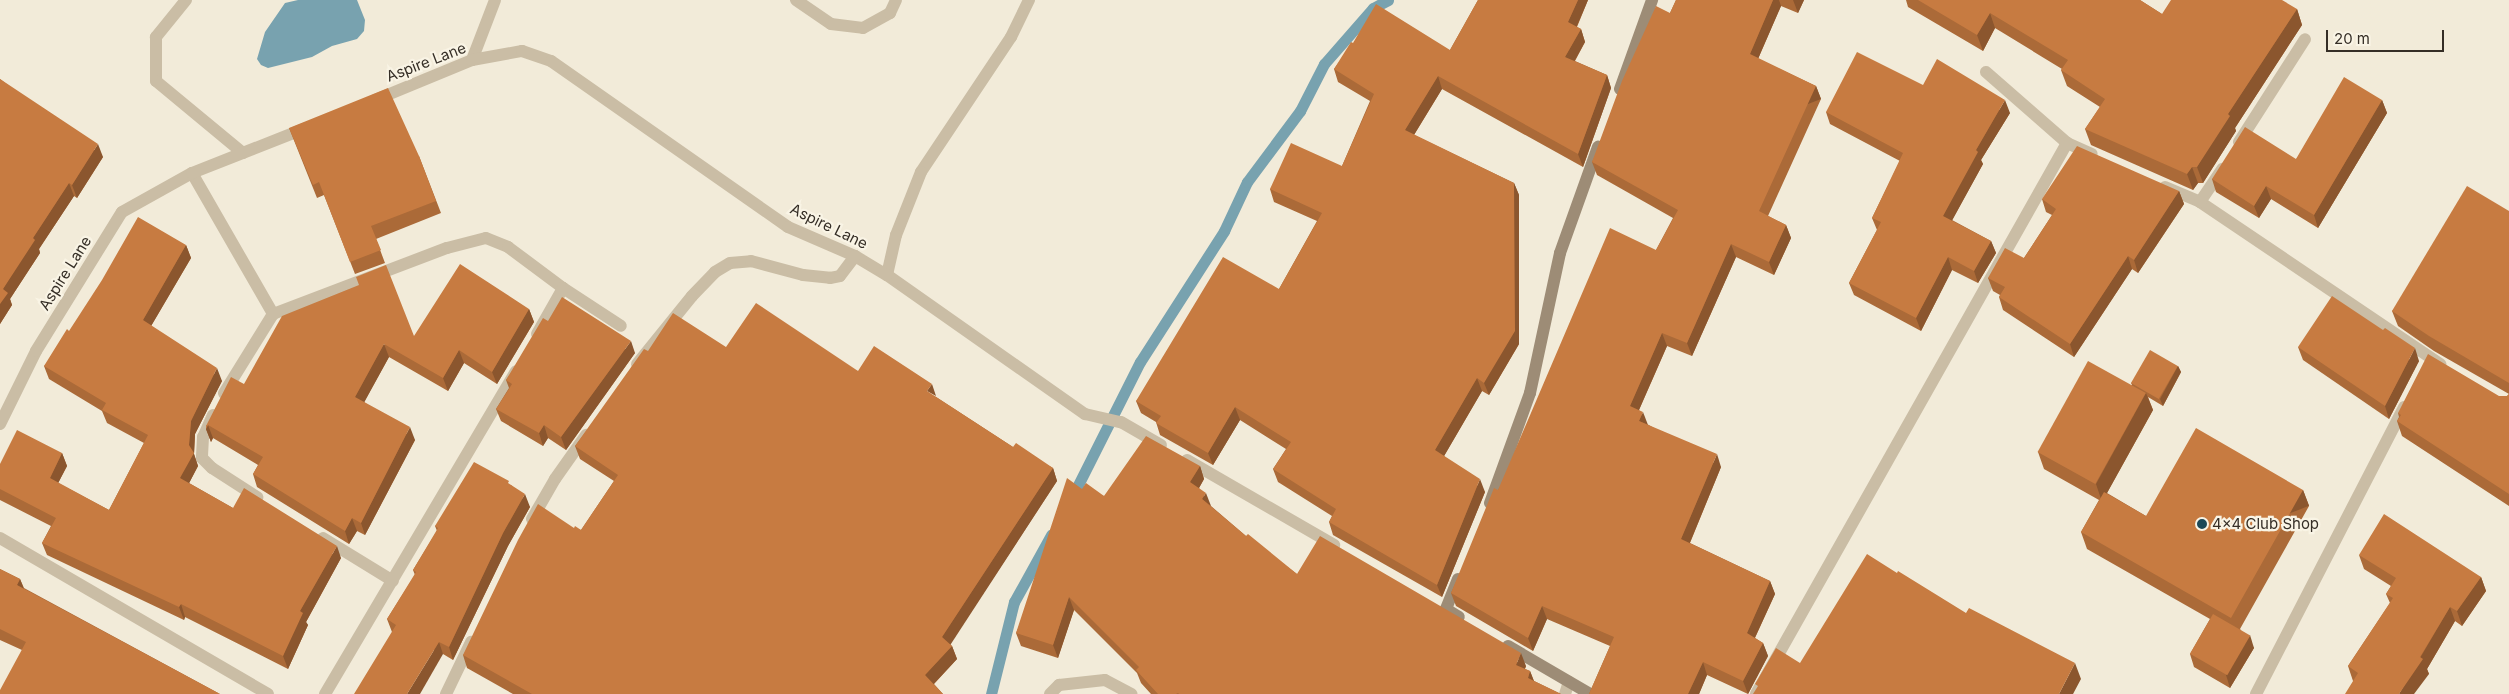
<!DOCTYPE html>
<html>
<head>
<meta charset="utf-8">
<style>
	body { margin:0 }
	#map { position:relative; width:2509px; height:694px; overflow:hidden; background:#f2ebd9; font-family:Inter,sans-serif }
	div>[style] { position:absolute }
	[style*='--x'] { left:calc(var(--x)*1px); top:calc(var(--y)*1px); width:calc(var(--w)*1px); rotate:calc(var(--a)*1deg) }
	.water>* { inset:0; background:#78a2af }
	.stream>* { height:11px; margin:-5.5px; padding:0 5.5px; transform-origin:5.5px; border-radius:5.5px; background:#78a2af }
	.lane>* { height:12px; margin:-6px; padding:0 6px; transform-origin:6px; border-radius:6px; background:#cabda5 }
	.street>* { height:12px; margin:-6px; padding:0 6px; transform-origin:6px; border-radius:6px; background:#cabda5 }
	.secondary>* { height:12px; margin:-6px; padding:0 6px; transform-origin:6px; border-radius:6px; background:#9d8c76 }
	.wall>* { inset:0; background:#ab6a38 }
	.shaded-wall>* { inset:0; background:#8b562e; transform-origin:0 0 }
	.building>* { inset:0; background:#c77b41; transform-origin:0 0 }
	.dots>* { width:14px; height:14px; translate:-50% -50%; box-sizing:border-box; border:2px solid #f9f4e5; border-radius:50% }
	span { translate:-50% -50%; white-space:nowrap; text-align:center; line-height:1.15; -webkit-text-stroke:4.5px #f9f4e5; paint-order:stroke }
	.street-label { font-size:15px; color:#352e26 }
	.poi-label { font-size:15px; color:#352e26 }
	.left { translate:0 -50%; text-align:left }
	.scale { position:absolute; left:2326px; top:30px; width:118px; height:22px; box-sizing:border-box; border:2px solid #352e26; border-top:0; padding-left:6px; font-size:15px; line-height:18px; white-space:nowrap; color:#352e26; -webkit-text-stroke:4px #f9f4e5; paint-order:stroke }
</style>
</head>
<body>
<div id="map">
	<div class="water">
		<i style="clip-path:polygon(298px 0,357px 0,365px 20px,364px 31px,357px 39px,332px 46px,312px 57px,268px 68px,261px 65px,257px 59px,265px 32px,285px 3px)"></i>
	</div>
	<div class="stream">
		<i style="--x:1071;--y:499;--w:153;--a:-63.3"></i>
		<i style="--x:1140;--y:362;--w:156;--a:-57.3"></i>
		<i style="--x:1224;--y:231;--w:54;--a:-64.9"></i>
		<i style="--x:1247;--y:182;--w:89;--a:-53.3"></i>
		<i style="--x:1300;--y:111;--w:53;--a:-62.9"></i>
		<i style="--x:1324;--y:64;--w:74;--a:-48.8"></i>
		<i style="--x:1373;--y:8;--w:17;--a:-28"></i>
		<i style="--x:991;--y:694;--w:95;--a:-76"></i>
		<i style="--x:1014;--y:602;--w:77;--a:-61.1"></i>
	</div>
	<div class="lane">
		<i style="--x:1986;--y:72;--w:108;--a:41.2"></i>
		<i style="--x:2067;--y:143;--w:27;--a:24"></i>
		<i style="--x:2239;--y:142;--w:122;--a:-57.3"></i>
		<i style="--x:2165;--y:187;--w:38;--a:23"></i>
		<i style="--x:2200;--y:202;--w:290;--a:34"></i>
		<i style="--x:2200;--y:202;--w:40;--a:-56"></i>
		<i style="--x:1756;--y:694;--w:633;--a:-60.56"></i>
		<i style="--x:2256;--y:694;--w:323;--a:-62.7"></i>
	</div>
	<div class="street">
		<i style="--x:186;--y:0;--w:48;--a:129"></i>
		<i style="--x:156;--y:37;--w:44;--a:90"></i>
		<i style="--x:156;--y:81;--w:113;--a:39.6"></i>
		<i style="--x:796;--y:0;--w:42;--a:34.4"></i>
		<i style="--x:831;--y:24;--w:32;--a:7"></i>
		<i style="--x:863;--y:28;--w:31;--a:-29"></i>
		<i style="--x:890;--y:13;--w:14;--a:-65"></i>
		<i style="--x:1029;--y:0;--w:41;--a:115.9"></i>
		<i style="--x:1011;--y:37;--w:162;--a:123.7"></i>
		<i style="--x:921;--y:172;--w:68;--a:111.6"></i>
		<i style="--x:896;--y:235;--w:41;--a:102.7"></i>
		<i style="--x:887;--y:275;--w:242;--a:35.1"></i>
		<i style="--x:1085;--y:414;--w:37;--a:13"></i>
		<i style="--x:1121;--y:422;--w:46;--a:29.9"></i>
		<i style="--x:472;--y:60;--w:64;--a:-69"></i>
		<i style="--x:375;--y:100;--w:105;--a:-22.4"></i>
		<i style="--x:472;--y:60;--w:51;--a:-10.2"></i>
		<i style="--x:522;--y:51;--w:31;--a:19"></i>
		<i style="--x:551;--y:61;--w:289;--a:35"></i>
		<i style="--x:788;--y:227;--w:73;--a:23.4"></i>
		<i style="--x:855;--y:256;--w:37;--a:31"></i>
		<i style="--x:192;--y:173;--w:163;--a:60.1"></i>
		<i style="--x:273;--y:314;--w:93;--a:121.8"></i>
		<i style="--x:273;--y:314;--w:186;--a:-20.8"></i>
		<i style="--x:447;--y:248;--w:40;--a:-14.4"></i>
		<i style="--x:486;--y:238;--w:24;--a:22"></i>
		<i style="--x:508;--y:247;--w:69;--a:36.7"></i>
		<i style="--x:563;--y:288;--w:69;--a:33.2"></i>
		<i style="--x:537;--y:334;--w:53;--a:-60.5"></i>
		<i style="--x:637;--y:364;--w:87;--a:-51"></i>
		<i style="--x:692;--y:296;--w:33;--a:-46"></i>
		<i style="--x:715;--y:272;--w:17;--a:-31"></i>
		<i style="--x:730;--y:263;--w:21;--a:-5"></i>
		<i style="--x:751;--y:261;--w:54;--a:15.1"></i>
		<i style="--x:803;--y:275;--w:27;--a:6"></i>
		<i style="--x:830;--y:278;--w:10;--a:-11"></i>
		<i style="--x:840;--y:276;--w:25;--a:-53"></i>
		<i style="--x:213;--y:415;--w:24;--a:114"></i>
		<i style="--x:203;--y:437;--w:21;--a:93"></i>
		<i style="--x:202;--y:458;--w:14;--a:45"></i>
		<i style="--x:212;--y:468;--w:54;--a:32.8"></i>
		<i style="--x:0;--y:424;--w:81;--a:-63.7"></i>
		<i style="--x:36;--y:351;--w:163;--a:-58.3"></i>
		<i style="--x:122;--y:212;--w:80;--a:-29.1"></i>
		<i style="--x:192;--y:173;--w:123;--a:-21.5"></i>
		<i style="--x:1187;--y:460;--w:170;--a:30"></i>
		<i style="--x:532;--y:519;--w:46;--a:-60.1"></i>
		<i style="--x:555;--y:479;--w:54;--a:-54.8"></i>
		<i style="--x:0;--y:538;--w:310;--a:30.2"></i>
		<i style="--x:323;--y:538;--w:82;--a:31.6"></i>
		<i style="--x:325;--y:694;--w:375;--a:-59.4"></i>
		<i style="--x:446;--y:694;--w:58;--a:-64.3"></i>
		<i style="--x:1050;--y:694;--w:13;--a:-45"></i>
		<i style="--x:1059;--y:685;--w:46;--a:-6.2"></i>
		<i style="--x:1105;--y:680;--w:30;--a:28"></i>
		<i style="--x:1565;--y:694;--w:13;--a:-72"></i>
	</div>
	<div class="secondary">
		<i style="--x:1620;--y:89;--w:95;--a:-70.2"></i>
		<i style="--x:1490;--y:503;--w:117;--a:-70"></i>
		<i style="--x:1530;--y:393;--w:143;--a:-77.9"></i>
		<i style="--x:1560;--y:253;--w:113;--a:-70.3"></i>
		<i style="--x:1458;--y:579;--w:32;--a:112"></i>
		<i style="--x:1446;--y:609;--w:15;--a:32"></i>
		<i style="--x:1508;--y:646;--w:95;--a:30.3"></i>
	</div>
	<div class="wall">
		<i style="clip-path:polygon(1478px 0,1588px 0,1577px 27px,1581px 29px,1585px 42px,1575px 61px,1607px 75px,1611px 88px,1583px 167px,1442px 89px,1414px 135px,1514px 183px,1519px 195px,1519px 344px,1489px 395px,1482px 391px,1444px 456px,1485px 492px,1442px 597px,1333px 535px,1329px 522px,1332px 516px,1278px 482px,1273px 469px,1286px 449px,1240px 420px,1213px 465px,1160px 435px,1156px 422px,1141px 413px,1136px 401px,1279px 289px,1317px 221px,1274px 202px,1270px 189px,1342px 166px,1370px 101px,1338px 82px,1334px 69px,1353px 43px,1450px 50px)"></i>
		<i style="clip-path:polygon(1676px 0,1804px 0,1798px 13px,1781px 6px,1758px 59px,1816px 86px,1821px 99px,1768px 216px,1786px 225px,1791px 238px,1774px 275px,1736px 257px,1692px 356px,1667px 346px,1639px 410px,1647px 424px,1721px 467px,1690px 543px,1770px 581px,1775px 594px,1755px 638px,1763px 643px,1768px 656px,1748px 694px,1707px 675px,1699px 694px,1589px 694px,1610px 646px,1547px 619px,1533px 651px,1456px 606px,1451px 593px,1498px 490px,1656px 250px,1673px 218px,1597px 175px,1592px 162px,1670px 13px)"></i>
		<i style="clip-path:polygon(1906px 0,2140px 0,2162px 14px,2297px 9px,2302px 25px,2235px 128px,2236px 131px,2203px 183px,2198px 183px,2193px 190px,2091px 145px,2085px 129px,2100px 107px,2067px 86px,2061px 70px,2062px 69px,1995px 28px,1983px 51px,1908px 7px)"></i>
		<i style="clip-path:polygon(0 79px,103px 157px,77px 198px,74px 196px,39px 249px,40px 253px,10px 299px,12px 305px,0 324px)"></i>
		<i style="clip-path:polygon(1923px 85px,2010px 113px,1981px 160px,1983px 164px,1952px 220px,1991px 241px,1996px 253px,1978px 283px,1952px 270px,1921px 331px,1854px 295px,1849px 283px,1877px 230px,1872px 218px,1900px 161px,1830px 124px,1826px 112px)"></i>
		<i style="clip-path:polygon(2382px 100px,2387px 113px,2318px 228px,2271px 199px,2259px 218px,2216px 192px,2212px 179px,2296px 159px)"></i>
		<i style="clip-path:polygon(289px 128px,419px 156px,441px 213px,376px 239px,385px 263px,355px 274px,324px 195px,317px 198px)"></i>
		<i style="clip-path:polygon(2179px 191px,2184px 204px,2138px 273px,2132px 269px,2074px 357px,2003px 310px,1999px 297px,2000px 295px,1993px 291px,1988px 278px,2024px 258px,2052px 215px,2046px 212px,2042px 199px)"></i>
		<i style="clip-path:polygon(2509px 211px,2509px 506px,2402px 436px,2397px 421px,2399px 417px,2398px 413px,2499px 396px,2507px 396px,2509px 394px,2434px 351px,2398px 326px,2392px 311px)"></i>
		<i style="clip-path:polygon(186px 245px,191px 258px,151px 326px,222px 381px,195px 434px,194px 454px,198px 466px,189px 483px,233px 508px,341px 558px,306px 622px,308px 625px,288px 669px,185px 617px,184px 620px,47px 555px,42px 543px,51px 526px,0 500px,0 464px,62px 453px,67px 466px,58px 483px,109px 510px,144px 443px,107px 423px,102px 411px,49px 379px,44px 366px)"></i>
		<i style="clip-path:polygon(529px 309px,534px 322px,497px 384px,464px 363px,448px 391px,389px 357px,364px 402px,415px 440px,365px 535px,357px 531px,349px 544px,257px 487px,253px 474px,258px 465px,213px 438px,211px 442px,206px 429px,206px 426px,244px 384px,414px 336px)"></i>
		<i style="clip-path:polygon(548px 321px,635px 353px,566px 450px,548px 438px,543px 446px,501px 421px,496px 409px,509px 388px,506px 380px)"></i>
		<i style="clip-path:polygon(726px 347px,858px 371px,936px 397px,1013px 447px,1053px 468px,1057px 481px,950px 644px,952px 646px,957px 659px,934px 684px,943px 694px,513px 694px,467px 668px,463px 655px,574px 528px,581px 530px,614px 481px,580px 459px,575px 446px,648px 351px)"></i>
		<i style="clip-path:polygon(2298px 347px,2419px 361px,2389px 419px,2303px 360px)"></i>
		<i style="clip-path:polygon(2178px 366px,2181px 372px,2163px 406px,2148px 397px,2153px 410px,2107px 493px,2146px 516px,2303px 490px,2309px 506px,2240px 629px,2254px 648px,2230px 688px,2194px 667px,2190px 654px,2210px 619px,2087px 549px,2081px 532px,2099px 500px,2044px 469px,2038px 452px,2132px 385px,2131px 383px)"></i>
		<i style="clip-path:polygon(1200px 466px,1204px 479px,1199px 488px,1211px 506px,1246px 536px,1297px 574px,1526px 666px,1525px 669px,1530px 671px,1534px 681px,1561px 694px,1151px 694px,1141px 683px,1137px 673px,1074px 610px,1058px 658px,1021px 646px,1016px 633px,1082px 489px,1104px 496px)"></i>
		<i style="clip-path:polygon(511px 485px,530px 507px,508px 546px,453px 660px,443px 654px,392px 632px,387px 619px,415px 575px,413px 570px,437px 531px,435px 526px)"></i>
		<i style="clip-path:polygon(2359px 555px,2481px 577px,2486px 591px,2462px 626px,2455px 621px,2427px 669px,2429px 674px,2353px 681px,2348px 666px,2390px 603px,2386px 594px,2391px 586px,2364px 569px)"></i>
		<i style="clip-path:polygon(0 569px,20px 579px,24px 588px,220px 694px,22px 650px,0 640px)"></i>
	</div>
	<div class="shaded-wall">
		<i style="clip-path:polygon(1578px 0,1588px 0,1573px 35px,1568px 22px)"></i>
		<i style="clip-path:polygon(1773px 0,1779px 0,1781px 6px,1754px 68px,1750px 54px)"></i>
		<i style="clip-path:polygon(1793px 0,1804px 0,1798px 13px)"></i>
		<i style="clip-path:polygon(2297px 9px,2302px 25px,2235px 128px,2236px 131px,2203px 183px,2197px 167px,2228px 114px)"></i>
		<i style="clip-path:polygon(1990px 13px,1995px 28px,1983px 51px,1977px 35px)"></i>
		<i style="clip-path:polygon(1581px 29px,1585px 42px,1570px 69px,1565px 57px)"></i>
		<i style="clip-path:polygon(1607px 75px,1611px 88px,1583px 167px,1578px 154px)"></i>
		<i style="clip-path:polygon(1438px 76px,1442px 89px,1409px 143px,1405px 130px)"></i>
		<i style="left:1816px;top:86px;width:14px;height:137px;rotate:69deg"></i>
		<i style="clip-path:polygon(2005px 100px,2010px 113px,1981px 160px,1983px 164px,1948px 228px,1943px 216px,1976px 150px)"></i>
		<i style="clip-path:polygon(2382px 100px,2387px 113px,2318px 228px,2314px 215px)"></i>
		<i style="clip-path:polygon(98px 144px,103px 157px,77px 198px,72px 185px)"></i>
		<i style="clip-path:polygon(2192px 167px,2198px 183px,2193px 190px,2187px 174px)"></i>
		<i style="clip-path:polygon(69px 183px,74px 196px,39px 249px,40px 253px,10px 299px,12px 305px,0 324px,0 304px,3px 289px,33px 238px)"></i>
		<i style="clip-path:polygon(1514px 183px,1519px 195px,1519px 344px,1489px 395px,1484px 383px)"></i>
		<i style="clip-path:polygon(2266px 186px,2271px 199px,2259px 218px,2254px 206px)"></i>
		<i style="clip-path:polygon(2179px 191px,2184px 204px,2138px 273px,2134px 260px)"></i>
		<i style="clip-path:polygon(1786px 225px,1791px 238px,1774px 275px,1769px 262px)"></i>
		<i style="clip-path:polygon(1991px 241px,1996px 253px,1978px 283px,1974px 271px)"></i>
		<i style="clip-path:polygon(1731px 244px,1736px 257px,1692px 356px,1687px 343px)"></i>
		<i style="clip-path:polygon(186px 245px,191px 258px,147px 333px,143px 320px)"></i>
		<i style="clip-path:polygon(2128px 256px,2132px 269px,2074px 357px,2070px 344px)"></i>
		<i style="clip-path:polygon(1948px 257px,1952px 270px,1921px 331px,1916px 318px)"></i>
		<i style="clip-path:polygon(529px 309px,534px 322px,497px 384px,492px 372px)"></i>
		<i style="clip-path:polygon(1662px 333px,1667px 346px,1635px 419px,1630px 406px)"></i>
		<i style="clip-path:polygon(631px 341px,635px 353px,566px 450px,561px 437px)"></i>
		<i style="clip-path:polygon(384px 344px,389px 357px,360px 410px,355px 397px)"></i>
		<i style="clip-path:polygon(2415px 348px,2419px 361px,2389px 419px,2385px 406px)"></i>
		<i style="clip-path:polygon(459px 350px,464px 363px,448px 391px,443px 378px)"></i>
		<i style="clip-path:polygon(2178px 366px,2181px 372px,2163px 406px,2160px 399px)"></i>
		<i style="clip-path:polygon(217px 368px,222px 381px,195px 434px,194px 454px,198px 466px,185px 491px,180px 478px,189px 445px,191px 421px)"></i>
		<i style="clip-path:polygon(1477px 378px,1482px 391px,1440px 463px,1435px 450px)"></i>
		<i style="clip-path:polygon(932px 384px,936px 396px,927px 391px)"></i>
		<i style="clip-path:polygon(2146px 393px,2153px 410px,2102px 502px,2096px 484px)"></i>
		<i style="clip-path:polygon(1235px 407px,1240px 420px,1213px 465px,1208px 453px)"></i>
		<i style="clip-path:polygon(1643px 412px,1648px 425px,1639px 421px)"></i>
		<i style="clip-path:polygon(208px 425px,213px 438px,211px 442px,206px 429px)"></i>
		<i style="clip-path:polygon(544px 425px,548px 438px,543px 446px,539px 433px)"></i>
		<i style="clip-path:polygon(410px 427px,415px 440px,365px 535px,361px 523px)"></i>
		<i style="clip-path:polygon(62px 453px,67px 466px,54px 491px,50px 478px)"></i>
		<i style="clip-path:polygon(1717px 454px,1721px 467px,1686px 552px,1681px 539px)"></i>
		<i style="clip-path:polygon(1200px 466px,1204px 479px,1195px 495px,1190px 482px)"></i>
		<i style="clip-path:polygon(1053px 468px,1057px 481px,947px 650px,942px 637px)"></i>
		<i style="clip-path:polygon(1480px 479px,1485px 492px,1442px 597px,1437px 585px)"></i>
		<i style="left:2303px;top:490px;width:17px;height:147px;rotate:69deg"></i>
		<i style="clip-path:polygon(1206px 493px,1211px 506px,1202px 499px)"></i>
		<i style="clip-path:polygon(525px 494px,530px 507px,508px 546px,453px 660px,449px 647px,503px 533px)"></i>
		<i style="clip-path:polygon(352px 518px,357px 531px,349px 544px,345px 531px)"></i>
		<i style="clip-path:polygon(337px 546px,341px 558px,306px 622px,308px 625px,288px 669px,283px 656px,300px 611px)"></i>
		<i style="clip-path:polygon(2481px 577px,2486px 591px,2462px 626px,2457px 611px)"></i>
		<i style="clip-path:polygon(20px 579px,25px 592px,17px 585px)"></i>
		<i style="clip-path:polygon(1770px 581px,1775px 594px,1751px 646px,1747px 633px)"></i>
		<i style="clip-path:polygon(1069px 597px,1074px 610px,1058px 658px,1053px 645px)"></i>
		<i style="clip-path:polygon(181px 604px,185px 617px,184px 620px,179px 607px)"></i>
		<i style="clip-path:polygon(1542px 606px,1547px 619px,1533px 651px,1528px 638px)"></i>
		<i style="clip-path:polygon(2450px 607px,2455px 621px,2427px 669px,2429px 674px,2414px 694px,2399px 694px)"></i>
		<i style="clip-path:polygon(2250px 635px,2254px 648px,2230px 688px,2226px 675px)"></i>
		<i style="clip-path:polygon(439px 642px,443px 654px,420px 694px,407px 694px)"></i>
		<i style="clip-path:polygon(1763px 643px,1768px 656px,1748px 694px,1743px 681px)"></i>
		<i style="clip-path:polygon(952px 646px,957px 659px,930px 688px,925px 675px)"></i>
		<i style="clip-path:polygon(1521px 653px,1526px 666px,1521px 678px,1516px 665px)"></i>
		<i style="clip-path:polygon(1703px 662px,1707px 675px,1699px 694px,1688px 694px)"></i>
		<i style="clip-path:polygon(2075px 663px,2081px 679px,2073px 694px,2059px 694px)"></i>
		<i style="clip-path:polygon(1530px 671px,1535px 684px,1528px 678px)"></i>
	</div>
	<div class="building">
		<i style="clip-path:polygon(1478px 0,1578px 0,1568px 22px,1581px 29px,1565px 57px,1607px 75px,1578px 154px,1438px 76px,1405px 130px,1514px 183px,1515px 331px,1484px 383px,1477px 378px,1435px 450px,1480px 479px,1437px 585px,1329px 522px,1336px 509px,1273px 469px,1291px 442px,1235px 407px,1208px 453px,1156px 423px,1161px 416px,1136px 401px,1223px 257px,1279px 289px,1322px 213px,1270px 189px,1291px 143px,1342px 166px,1374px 94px,1334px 69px,1351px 42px,1353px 43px,1376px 4px,1450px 50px)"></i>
		<i style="clip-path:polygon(1676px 0,1773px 0,1750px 54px,1816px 86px,1759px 211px,1786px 225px,1769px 262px,1731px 244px,1687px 343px,1662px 333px,1630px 406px,1643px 412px,1639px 421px,1717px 454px,1681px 539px,1770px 581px,1747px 633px,1763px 643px,1743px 681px,1703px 662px,1688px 694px,1589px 694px,1614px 637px,1542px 606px,1528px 638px,1451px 593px,1494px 488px,1498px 490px,1610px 228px,1656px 250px,1678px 210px,1592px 162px,1622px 81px,1656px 6px,1670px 13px)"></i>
		<i style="clip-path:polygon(1918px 0,2140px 0,2162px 14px,2171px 0,2282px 0,2297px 9px,2228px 114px,2230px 116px,2197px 167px,2192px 167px,2187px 174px,2085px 129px,2105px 99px,2061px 70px,2068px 60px,1990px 13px,1977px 35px)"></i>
		<i style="clip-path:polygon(1857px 52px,1923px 85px,1937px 59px,2005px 100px,1976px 150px,1978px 152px,1943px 216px,1991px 241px,1974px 271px,1948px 257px,1916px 318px,1849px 283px,1881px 222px,1872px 218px,1903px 153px,1826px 112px)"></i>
		<i style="clip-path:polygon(2344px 77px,2382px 100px,2314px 215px,2266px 186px,2254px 206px,2212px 179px,2245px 127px,2296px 159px)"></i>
		<i style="clip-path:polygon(0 79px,98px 144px,72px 185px,69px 183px,33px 238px,35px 240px,3px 289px,8px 293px,0 304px)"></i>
		<i style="clip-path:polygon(388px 88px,419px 156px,436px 201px,371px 226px,381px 250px,350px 262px,319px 182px,313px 185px,289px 128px)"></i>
		<i style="clip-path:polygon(2077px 146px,2179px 191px,2134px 260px,2128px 256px,2070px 344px,1999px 297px,2005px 287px,1988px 278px,2005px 248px,2024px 258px,2056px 209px,2042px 199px)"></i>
		<i style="clip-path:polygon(2467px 186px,2509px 211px,2509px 383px,2429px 336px,2392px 311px)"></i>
		<i style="clip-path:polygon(138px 217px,186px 245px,143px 320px,217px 368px,191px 421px,189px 445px,194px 453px,180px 478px,233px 508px,244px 488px,337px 546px,300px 611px,303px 613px,283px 656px,181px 604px,179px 607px,42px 543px,56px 518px,0 489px,0 464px,17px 430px,62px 453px,50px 478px,109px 510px,148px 435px,102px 410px,106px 403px,44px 366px,67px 329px,69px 331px,102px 280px)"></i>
		<i style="clip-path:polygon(460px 264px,529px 309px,492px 372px,459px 350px,443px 378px,384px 344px,355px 397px,410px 427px,361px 523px,352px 518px,345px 531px,253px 474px,263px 457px,208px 425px,206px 429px,206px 426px,231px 377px,244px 384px,282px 316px,359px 285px,356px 277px,386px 265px,414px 336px)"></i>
		<i style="clip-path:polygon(2332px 296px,2383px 330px,2385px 328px,2415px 348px,2385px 406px,2298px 347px)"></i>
		<i style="clip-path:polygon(562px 297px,631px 341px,561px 437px,544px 425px,539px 433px,496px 409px,512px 384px,506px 380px,543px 318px,548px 321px)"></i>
		<i style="clip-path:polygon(756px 303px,858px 371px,874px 346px,932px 384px,927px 391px,1013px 447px,1016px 443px,1053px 468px,942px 637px,952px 646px,925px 675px,943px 694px,532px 694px,463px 655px,518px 540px,538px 504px,574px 528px,575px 526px,581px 530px,618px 475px,575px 446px,644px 349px,648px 351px,673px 313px,726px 347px)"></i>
		<i style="left:2150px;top:350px;width:32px;height:38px;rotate:30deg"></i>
		<i style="clip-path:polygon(2428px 354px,2499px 396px,2507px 396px,2509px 394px,2509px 494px,2397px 421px,2401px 415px,2398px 413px)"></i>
		<i style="left:2088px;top:361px;width:66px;height:104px;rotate:29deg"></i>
		<i style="clip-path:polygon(2196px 428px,2303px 490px,2231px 618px,2081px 532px,2104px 492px,2146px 516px)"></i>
		<i style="clip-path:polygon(1146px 436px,1200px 466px,1190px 482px,1206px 493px,1202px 499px,1246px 536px,1248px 534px,1297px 574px,1320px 536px,1521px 653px,1516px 665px,1530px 671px,1528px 678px,1561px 694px,1179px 694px,1178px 693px,1176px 694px,1158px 694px,1136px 670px,1139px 667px,1069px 597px,1053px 645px,1016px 633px,1067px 478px,1082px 489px,1086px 483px,1104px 496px)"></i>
		<i style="clip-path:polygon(474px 462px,509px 481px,508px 483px,525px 494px,503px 533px,449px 647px,439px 642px,407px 694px,354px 694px,396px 625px,387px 619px,416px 572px,413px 570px,438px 528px,435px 526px)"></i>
		<i style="clip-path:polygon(2384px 514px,2481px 577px,2457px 611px,2450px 607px,2420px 657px,2423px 659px,2399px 694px,2345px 694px,2358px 673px,2348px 666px,2393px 598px,2386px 594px,2396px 578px,2359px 555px)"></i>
		<i style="clip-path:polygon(1867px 554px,1897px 573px,1898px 571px,1966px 613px,1969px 608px,2075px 663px,2059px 694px,1753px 694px,1758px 686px,1755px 684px,1776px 648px,1800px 663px)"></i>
		<i style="clip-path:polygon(0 569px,20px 579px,17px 585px,220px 694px,0 694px,0 690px,26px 642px,0 629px)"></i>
		<i style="left:2213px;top:614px;width:43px;height:46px;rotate:30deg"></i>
	</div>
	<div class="dots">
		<i style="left:2202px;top:524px;background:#1c4857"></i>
	</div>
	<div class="street-label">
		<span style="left:426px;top:62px;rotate:-21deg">Aspire Lane</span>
		<span style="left:829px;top:226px;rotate:26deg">Aspire Lane</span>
		<span style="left:65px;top:273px;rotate:-58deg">Aspire Lane</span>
	</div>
	<div class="poi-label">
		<span class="left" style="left:2212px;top:524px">4x4 Club Shop</span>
	</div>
	<div class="scale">20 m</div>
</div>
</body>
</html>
